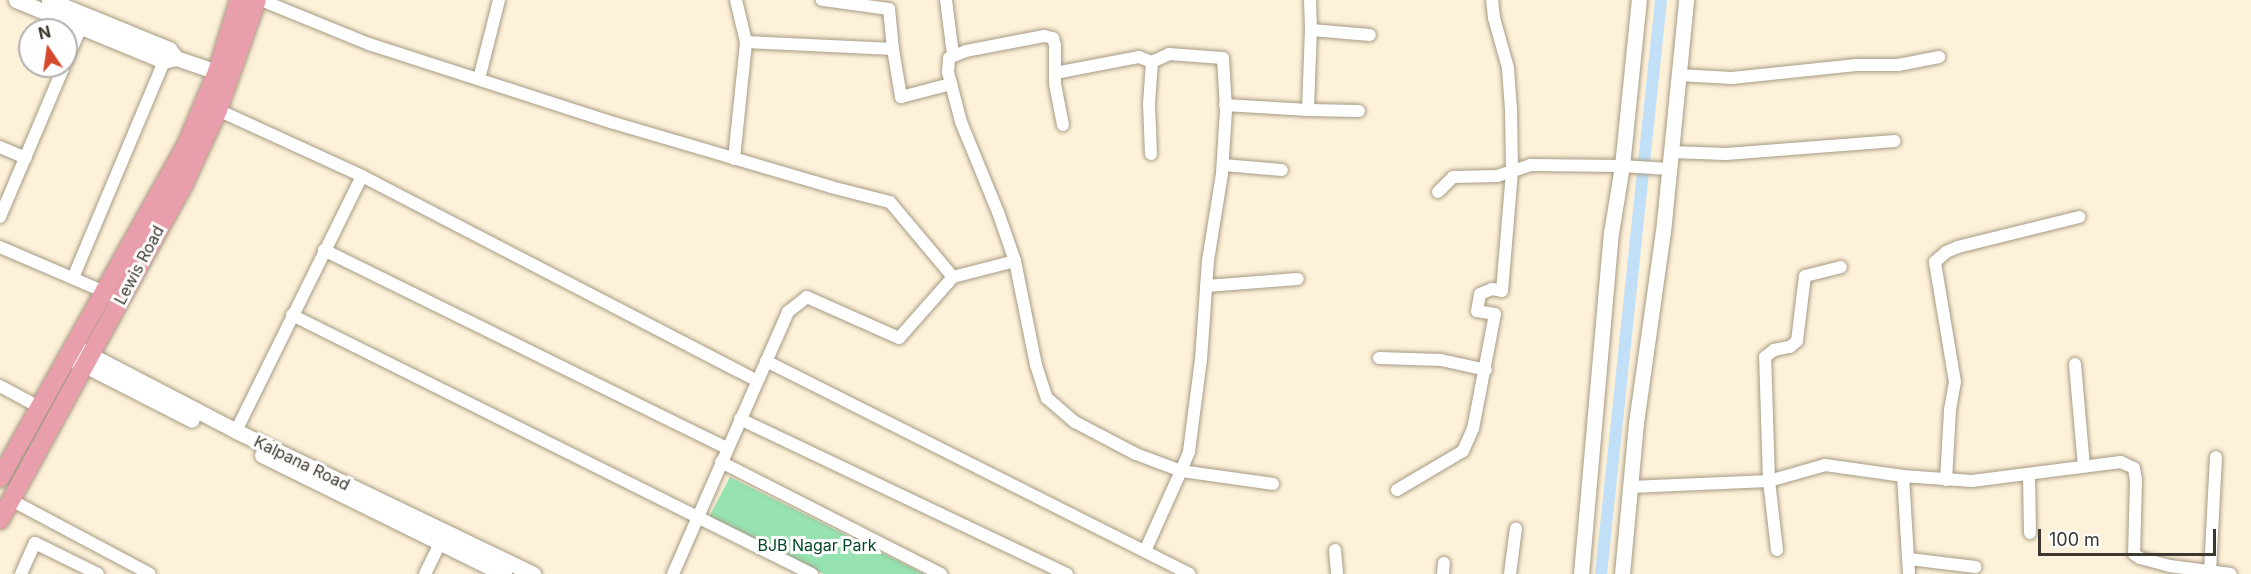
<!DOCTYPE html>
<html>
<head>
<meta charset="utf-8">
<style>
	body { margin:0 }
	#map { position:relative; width:2251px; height:574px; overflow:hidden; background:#fef1d9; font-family:Inter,sans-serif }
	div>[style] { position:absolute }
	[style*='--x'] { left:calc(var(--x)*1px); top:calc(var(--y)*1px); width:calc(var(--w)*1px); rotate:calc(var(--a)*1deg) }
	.green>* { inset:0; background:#96e2b1 }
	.canal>* { height:12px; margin:-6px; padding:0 6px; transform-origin:6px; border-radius:6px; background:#c1e0f7 }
	.roads { filter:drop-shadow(0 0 2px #a59a83) drop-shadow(0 0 2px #a59a83) }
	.minor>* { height:12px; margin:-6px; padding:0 6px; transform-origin:6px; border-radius:6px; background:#fff }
	.tertiary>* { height:15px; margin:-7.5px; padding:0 7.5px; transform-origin:7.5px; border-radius:7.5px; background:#fff }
	.primary>* { height:18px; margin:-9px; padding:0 9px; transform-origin:9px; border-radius:9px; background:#e89eab }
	span { translate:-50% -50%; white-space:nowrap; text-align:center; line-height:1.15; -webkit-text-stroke:6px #fff; paint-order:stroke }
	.street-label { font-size:16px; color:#3d382f }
	.park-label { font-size:16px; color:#014826 }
	.north { position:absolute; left:18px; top:18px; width:60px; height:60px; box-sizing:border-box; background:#fff; border:2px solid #b1afac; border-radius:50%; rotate:347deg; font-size:16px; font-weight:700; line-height:24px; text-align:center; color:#3d382f }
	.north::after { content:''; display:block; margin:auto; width:21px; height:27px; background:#d54a2f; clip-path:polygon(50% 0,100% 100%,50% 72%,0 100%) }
	.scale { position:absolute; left:2038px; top:529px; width:178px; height:27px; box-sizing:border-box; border:3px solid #3d382f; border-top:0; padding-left:8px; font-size:18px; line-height:21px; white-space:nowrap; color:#3d382f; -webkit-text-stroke:4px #fff; paint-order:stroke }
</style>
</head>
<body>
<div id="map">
	<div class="green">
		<i style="clip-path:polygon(730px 477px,924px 574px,824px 574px,709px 517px)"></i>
	</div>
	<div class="canal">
		<i style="--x:1601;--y:574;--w:577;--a:-84.03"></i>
	</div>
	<div class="roads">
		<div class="minor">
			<i style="--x:261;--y:0;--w:117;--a:22.2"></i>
			<i style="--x:369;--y:44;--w:257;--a:17.9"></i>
			<i style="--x:614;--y:123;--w:226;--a:16.4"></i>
			<i style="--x:831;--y:187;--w:61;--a:14.3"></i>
			<i style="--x:890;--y:202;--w:98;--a:50"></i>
			<i style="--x:953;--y:277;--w:81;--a:131.5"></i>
			<i style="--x:899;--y:338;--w:101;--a:-156"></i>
			<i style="--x:807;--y:297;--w:24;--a:142"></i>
			<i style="--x:788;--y:312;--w:286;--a:113.7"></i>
			<i style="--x:946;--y:0;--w:55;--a:82.7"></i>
			<i style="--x:1310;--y:0;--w:30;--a:88"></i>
			<i style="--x:746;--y:42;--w:147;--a:2.7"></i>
			<i style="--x:893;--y:49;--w:40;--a:-95.7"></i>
			<i style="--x:889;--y:9;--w:68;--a:-172.3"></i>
			<i style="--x:893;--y:49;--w:49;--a:80.5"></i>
			<i style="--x:901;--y:97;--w:52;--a:-14.6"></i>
			<i style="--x:66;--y:62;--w:39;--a:-67"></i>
			<i style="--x:1152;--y:62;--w:19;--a:-25"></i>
			<i style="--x:1169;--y:54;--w:54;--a:4.2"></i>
			<i style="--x:1223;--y:58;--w:52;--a:86.7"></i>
			<i style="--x:1226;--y:110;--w:64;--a:93.6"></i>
			<i style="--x:1222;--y:174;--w:87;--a:99.2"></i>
			<i style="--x:1208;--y:260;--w:99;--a:94"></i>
			<i style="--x:1201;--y:359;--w:94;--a:97.4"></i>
			<i style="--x:1189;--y:452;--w:21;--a:113"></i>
			<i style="--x:1181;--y:471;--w:93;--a:8"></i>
			<i style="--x:1055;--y:73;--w:86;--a:-10.8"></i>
			<i style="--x:1139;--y:57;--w:14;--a:21"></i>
			<i style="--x:1152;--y:62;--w:42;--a:94.1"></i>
			<i style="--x:1149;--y:104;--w:50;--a:87.7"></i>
			<i style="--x:1678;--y:75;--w:54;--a:3.2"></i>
			<i style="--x:1732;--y:78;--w:125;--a:-6"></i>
			<i style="--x:1856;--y:65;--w:42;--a:0"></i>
			<i style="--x:1898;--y:65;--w:42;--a:-11"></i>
			<i style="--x:479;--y:79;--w:81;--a:-75.8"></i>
			<i style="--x:1225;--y:105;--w:83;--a:3.4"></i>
			<i style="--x:1308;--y:110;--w:80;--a:-87.9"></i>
			<i style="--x:1311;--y:30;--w:59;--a:4.8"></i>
			<i style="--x:218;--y:110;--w:158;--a:24.6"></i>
			<i style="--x:362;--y:176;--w:445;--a:27.4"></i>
			<i style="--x:1308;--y:110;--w:51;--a:1.1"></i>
			<i style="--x:1063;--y:125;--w:42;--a:-101"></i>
			<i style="--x:1055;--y:84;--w:39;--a:-90"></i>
			<i style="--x:1055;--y:45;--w:7;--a:-106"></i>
			<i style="--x:1053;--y:38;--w:9;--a:-167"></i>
			<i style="--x:1044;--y:36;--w:79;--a:169.1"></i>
			<i style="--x:966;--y:51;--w:18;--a:158"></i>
			<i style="--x:949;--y:58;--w:14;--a:94"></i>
			<i style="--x:948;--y:72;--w:52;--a:75.4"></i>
			<i style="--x:961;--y:122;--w:97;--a:67.7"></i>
			<i style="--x:998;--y:212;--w:52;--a:70.9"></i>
			<i style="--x:1015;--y:261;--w:106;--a:78.6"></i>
			<i style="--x:1036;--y:365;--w:35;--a:72"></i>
			<i style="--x:1047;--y:398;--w:37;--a:41"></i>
			<i style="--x:1075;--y:422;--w:69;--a:27.7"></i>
			<i style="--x:1136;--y:454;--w:48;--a:20.7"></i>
			<i style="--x:1181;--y:471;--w:88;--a:114.2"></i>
			<i style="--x:0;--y:147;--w:28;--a:23"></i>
			<i style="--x:1671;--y:152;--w:55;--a:2.1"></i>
			<i style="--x:1726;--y:154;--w:169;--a:-4.4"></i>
			<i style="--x:734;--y:159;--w:118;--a:-84.1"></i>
			<i style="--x:746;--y:42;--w:43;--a:-103.4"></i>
			<i style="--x:1223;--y:165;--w:59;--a:4.8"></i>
			<i style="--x:1438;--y:192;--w:21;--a:-45"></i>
			<i style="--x:1453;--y:177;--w:44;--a:-1.3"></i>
			<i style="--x:1497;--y:176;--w:35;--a:-18"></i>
			<i style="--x:1530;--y:165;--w:92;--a:0.6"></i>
			<i style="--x:1622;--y:166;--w:47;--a:3.7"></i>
			<i style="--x:0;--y:217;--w:164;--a:-67"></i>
			<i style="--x:0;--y:247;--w:114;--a:23.2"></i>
			<i style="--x:324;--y:250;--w:449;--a:26.2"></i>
			<i style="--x:953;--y:277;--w:64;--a:-14.5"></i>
			<i style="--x:73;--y:278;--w:235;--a:-67.2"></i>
			<i style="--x:1206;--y:286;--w:92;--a:-4.4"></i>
			<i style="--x:292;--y:315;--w:581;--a:26.48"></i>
			<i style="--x:1379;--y:358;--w:62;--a:1.8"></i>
			<i style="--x:1441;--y:360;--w:46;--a:12.5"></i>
			<i style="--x:766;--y:361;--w:474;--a:26.7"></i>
			<i style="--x:2075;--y:364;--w:103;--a:85"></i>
			<i style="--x:0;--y:386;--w:44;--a:28.3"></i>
			<i style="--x:740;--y:419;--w:362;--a:25.4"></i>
			<i style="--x:236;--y:431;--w:284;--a:-63.7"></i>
			<i style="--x:721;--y:462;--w:247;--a:27"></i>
			<i style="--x:2029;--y:475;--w:58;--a:89"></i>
			<i style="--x:1903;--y:476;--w:98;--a:86.5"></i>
			<i style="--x:1946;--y:480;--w:70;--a:-86.7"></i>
			<i style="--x:1950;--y:410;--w:28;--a:-80"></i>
			<i style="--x:1955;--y:382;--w:122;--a:-99.5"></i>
			<i style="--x:1935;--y:262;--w:15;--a:-42"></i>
			<i style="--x:1946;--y:252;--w:13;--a:-23"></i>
			<i style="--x:1958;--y:247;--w:125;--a:-13.9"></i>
			<i style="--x:1630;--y:487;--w:139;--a:-2.5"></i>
			<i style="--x:1769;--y:481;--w:58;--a:-15.9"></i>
			<i style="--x:1825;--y:465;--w:79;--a:8"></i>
			<i style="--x:1903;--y:476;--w:69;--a:4.1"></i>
			<i style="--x:1972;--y:481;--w:150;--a:-7.3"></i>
			<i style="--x:2121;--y:462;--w:14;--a:25"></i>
			<i style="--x:2134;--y:468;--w:12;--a:81"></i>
			<i style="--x:2136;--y:480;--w:74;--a:91.5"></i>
			<i style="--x:2134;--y:554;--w:7;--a:34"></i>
			<i style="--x:2140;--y:558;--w:31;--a:15"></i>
			<i style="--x:2170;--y:566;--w:61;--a:7.6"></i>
			<i style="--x:1397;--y:490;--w:77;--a:-30.6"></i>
			<i style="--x:1463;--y:451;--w:24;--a:-66"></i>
			<i style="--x:1473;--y:429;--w:117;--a:-79.2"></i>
			<i style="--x:1495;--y:314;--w:18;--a:-171"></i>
			<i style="--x:1477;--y:311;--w:17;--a:-80"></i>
			<i style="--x:1480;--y:294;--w:13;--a:-23"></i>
			<i style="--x:1492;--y:289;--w:10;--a:11"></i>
			<i style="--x:1502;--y:291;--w:120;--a:-85.2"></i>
			<i style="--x:1512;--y:171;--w:61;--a:-90.9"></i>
			<i style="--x:1511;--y:110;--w:42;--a:-94.1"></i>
			<i style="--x:1508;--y:68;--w:52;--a:-105.6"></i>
			<i style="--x:1494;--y:18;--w:18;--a:-96"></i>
			<i style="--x:11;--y:500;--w:157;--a:28"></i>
			<i style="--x:1335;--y:550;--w:24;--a:85"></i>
			<i style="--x:1777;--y:550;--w:69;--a:-96.6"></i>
			<i style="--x:1769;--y:481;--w:124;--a:-91.8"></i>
			<i style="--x:1765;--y:357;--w:11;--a:-38"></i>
			<i style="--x:1774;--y:350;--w:16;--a:-11"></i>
			<i style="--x:1790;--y:347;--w:9;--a:-41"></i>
			<i style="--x:1797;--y:341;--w:65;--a:-83"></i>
			<i style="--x:1805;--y:276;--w:37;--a:-14"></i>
			<i style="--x:1909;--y:559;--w:67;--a:6.8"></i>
			<i style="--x:2210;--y:571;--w:114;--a:-87"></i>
			<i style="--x:21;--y:574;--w:34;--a:-66"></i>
			<i style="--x:35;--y:543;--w:70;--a:26.2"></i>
			<i style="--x:425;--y:574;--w:34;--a:-64"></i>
			<i style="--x:1443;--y:574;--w:11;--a:-85"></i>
			<i style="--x:1510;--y:574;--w:46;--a:-82.6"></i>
		</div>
		<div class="tertiary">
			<i style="--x:16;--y:0;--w:160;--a:22.4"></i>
			<i style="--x:164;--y:61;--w:12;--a:-14"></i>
			<i style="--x:176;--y:58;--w:43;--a:18.9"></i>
			<i style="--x:49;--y:0;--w:130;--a:22.2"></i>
			<i style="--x:169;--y:49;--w:11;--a:52"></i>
			<i style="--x:73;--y:346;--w:184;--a:27.5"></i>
			<i style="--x:236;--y:431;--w:330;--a:25.7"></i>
			<i style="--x:75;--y:360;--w:131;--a:27.1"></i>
			<i style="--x:262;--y:455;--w:270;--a:26.2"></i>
			<i style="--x:1581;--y:574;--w:342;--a:-85"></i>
			<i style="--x:1611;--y:233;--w:68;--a:-80.7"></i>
			<i style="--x:1622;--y:166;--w:167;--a:-84.2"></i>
			<i style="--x:1622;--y:574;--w:152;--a:-84.7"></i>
			<i style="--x:1636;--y:423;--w:193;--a:-82"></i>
			<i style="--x:1663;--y:232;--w:233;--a:-84.3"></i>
		</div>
		<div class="primary">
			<i style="--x:0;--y:478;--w:384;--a:-60.8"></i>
			<i style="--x:187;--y:143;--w:77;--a:-67.1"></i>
			<i style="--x:217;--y:72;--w:75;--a:-73"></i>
			<i style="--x:0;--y:520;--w:383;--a:-61.3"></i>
			<i style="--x:184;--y:184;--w:81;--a:-65.3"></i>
			<i style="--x:218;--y:110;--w:117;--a:-70.5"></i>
		</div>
	</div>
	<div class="street-label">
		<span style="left:139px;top:265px;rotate:-62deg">Lewis Road</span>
		<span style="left:302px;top:463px;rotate:26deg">Kalpana Road</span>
	</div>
	<div class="park-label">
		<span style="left:817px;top:545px">BJB Nagar Park</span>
	</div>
	<div class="north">N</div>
	<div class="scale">100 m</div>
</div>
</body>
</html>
